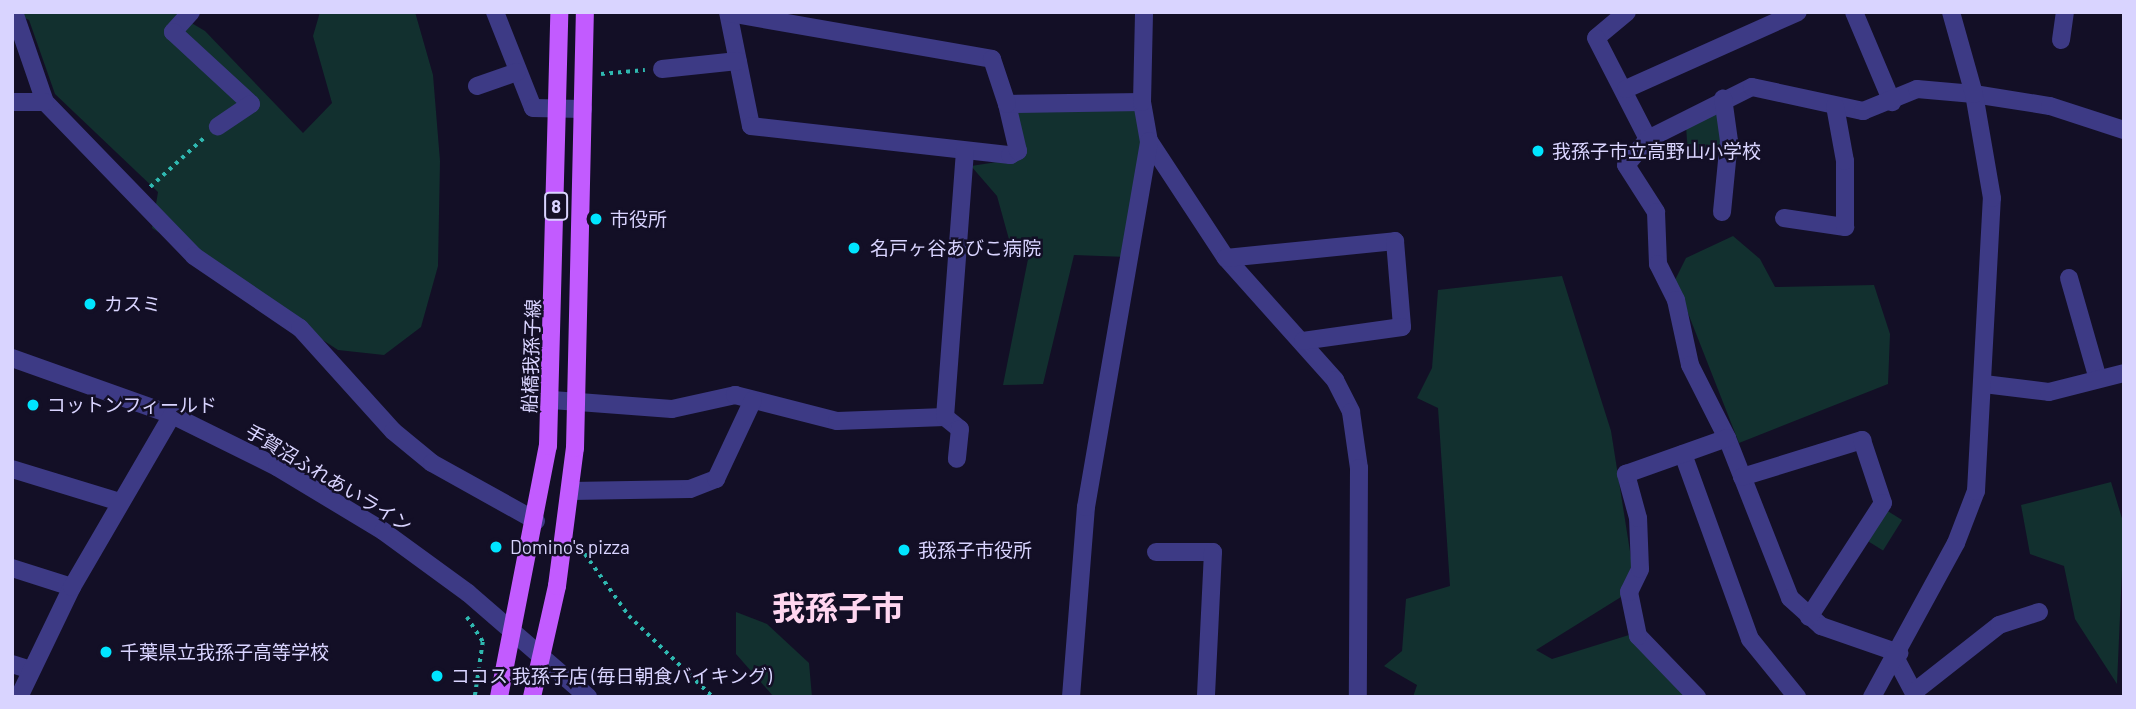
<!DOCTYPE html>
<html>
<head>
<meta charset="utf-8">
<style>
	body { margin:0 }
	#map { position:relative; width:2136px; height:709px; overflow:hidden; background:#130f26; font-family:Barlow,"Noto Sans JP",sans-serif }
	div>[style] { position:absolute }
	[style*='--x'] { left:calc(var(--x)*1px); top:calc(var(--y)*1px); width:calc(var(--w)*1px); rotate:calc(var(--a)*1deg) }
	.green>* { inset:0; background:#12302f; transform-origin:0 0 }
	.path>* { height:3.5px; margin-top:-1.75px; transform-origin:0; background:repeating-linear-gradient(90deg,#2fb8b0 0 3.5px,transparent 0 8.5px) }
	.minor>* { height:18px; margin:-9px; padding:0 9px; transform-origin:9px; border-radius:9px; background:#3d3a85 }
	.major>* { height:18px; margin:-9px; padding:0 9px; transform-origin:9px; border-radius:9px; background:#c25bff }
	.dots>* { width:19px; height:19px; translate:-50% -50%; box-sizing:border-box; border:4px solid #130f26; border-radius:50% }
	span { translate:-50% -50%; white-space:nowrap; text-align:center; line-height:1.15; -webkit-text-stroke:5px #130f26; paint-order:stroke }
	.shield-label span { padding:2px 5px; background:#130f26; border:2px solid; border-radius:5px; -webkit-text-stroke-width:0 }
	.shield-label { font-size:18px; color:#d9d4ff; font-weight:700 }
	.poi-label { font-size:19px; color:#d9d4ff }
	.left { translate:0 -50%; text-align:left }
	.street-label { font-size:19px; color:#d9d4ff }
	.town-label { font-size:33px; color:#ffd6f0; font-weight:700 }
	.frame { position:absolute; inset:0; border:14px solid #d9d4ff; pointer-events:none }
</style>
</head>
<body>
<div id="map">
	<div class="green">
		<i style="clip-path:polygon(12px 12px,173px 12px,205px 31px,303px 133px,332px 103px,313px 36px,320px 12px,415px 12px,433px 75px,440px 161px,438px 266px,421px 327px,384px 355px,338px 350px,152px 228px,158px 192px,55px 94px,29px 20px)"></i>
		<i style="clip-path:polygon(1138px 110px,1143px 141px,1127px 257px,1074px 255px,1043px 384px,1003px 385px,1030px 249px,1010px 243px,997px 196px,971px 166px,1022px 158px,1013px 111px)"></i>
		<i style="clip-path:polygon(1717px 111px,1723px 149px,1688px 155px,1686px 126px)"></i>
		<i style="clip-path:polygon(1733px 236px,1760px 259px,1775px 287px,1874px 285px,1890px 334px,1888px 384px,1739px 443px,1675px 280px,1686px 258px)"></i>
		<i style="clip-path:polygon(1562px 276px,1611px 431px,1632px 564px,1621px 597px,1536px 650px,1552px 659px,1629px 635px,1690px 697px,1413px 697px,1417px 685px,1384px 666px,1402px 651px,1406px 599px,1450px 586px,1438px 408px,1417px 398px,1432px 368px,1438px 290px)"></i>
		<i style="clip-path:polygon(2111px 482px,2124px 525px,2117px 684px,2075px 619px,2064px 566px,2030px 554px,2021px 505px)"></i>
		<i style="left:1886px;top:510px;width:19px;height:36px;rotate:32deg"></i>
		<i style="clip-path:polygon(736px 612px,767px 624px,809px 663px,812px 697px,774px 697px,736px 654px)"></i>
	</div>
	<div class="path">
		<i style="--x:601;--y:74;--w:44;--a:-5.2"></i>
		<i style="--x:150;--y:187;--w:76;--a:-42.3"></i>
		<i style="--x:580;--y:547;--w:85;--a:54.6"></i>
		<i style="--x:629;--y:616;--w:117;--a:44"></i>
		<i style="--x:467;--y:617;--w:30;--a:57"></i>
		<i style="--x:483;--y:642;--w:56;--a:98.3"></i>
	</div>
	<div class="minor">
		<i style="--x:14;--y:12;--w:95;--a:71"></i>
		<i style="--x:45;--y:102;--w:214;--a:45.9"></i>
		<i style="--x:194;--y:256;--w:128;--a:34.2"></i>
		<i style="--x:300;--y:328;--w:139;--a:47.9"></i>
		<i style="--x:393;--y:431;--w:50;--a:39.4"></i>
		<i style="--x:432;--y:463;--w:119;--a:29.1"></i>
		<i style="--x:191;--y:12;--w:27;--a:132"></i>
		<i style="--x:173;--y:32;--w:106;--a:42.7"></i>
		<i style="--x:251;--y:104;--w:40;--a:146"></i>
		<i style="--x:495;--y:12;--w:103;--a:68.4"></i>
		<i style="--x:533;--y:108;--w:50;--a:1.1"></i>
		<i style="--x:728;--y:12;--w:116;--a:78.6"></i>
		<i style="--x:751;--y:126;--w:261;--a:6.4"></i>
		<i style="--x:1010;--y:155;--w:9;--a:-27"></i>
		<i style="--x:1018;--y:151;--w:48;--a:-103.2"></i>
		<i style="--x:1007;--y:104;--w:135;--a:-0.8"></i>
		<i style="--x:1142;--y:102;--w:40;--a:80"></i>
		<i style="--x:1149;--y:141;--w:140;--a:56.7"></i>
		<i style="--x:1226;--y:258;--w:164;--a:48.2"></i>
		<i style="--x:1335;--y:380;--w:36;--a:63"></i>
		<i style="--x:1351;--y:412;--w:57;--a:81.9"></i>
		<i style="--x:1359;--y:468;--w:229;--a:90.3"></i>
		<i style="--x:1627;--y:12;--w:40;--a:140"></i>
		<i style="--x:1596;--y:38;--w:114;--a:62.8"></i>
		<i style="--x:1648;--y:139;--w:34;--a:130"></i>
		<i style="--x:1626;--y:165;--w:56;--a:57.4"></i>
		<i style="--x:1656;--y:212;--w:52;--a:87.8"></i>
		<i style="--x:1658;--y:264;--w:40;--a:63.4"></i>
		<i style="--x:1676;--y:300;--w:66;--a:77.8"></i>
		<i style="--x:1690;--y:365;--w:82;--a:63.1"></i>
		<i style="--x:1727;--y:438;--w:172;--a:68.5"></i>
		<i style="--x:1790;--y:598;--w:42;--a:42.1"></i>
		<i style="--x:1821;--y:626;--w:83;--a:19.1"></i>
		<i style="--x:1854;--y:12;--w:98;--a:67.1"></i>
		<i style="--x:729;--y:13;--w:267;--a:9.9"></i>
		<i style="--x:992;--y:59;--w:47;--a:71.6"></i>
		<i style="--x:2061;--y:40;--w:28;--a:-82"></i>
		<i style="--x:662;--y:69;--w:76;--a:-6"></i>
		<i style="--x:477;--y:86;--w:42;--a:-19.3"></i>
		<i style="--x:1626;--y:89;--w:188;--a:-24.1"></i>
		<i style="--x:12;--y:102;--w:33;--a:0"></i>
		<i style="--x:1142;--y:102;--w:90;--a:-88.7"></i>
		<i style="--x:1648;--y:139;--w:116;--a:-26.6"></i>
		<i style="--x:1752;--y:87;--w:114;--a:12.2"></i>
		<i style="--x:1863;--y:111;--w:58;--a:-22.2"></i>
		<i style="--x:1917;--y:89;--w:57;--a:5"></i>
		<i style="--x:1974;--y:94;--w:77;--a:9"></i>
		<i style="--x:2050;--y:106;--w:78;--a:18"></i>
		<i style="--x:1722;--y:212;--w:71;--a:-84.4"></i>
		<i style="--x:1729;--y:141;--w:43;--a:-97.9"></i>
		<i style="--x:1784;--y:218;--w:62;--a:8.4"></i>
		<i style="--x:1845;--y:227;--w:66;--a:-90"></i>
		<i style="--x:1845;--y:161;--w:56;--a:-100.3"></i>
		<i style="--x:1226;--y:258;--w:170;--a:-5.7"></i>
		<i style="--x:1395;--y:241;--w:86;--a:85.3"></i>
		<i style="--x:1402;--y:327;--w:100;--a:172"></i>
		<i style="--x:2069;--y:278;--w:105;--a:74"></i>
		<i style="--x:12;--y:358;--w:170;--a:19.6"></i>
		<i style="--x:172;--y:415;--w:117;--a:26.3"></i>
		<i style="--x:277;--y:467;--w:124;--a:31.1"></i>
		<i style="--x:383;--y:531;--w:105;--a:36.1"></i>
		<i style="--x:468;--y:593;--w:159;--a:40.9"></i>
		<i style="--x:1984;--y:384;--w:65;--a:7"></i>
		<i style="--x:2049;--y:392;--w:77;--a:-14.2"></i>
		<i style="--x:552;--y:400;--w:120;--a:4.3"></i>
		<i style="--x:672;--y:409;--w:65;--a:-12.5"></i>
		<i style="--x:735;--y:395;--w:105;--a:14.3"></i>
		<i style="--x:837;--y:421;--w:108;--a:-2.1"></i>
		<i style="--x:945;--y:417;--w:19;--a:39"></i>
		<i style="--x:960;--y:429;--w:30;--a:96"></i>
		<i style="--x:945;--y:417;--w:266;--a:-85.7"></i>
		<i style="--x:1683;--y:454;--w:197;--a:70.1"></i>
		<i style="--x:1750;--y:639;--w:75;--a:51"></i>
		<i style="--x:12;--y:469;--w:113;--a:17"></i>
		<i style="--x:1742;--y:477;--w:126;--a:-17.1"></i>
		<i style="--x:1862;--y:440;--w:66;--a:71.6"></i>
		<i style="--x:1883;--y:503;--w:136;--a:123"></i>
		<i style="--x:571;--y:491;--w:119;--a:-1"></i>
		<i style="--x:690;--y:489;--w:28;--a:-21"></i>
		<i style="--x:716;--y:479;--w:87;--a:-64.9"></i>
		<i style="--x:1156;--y:552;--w:57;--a:0"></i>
		<i style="--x:1213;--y:552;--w:145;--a:92.8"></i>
		<i style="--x:12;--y:568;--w:63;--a:17.6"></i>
		<i style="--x:1896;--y:659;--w:43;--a:62.2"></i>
		<i style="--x:12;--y:664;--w:20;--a:18"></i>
		<i style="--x:1914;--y:692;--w:108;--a:-38.2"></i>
		<i style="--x:1999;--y:625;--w:42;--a:-18"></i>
		<i style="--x:19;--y:697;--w:122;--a:-64.3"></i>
		<i style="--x:72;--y:587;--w:199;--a:-59.8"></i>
		<i style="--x:1071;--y:697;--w:191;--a:-85.5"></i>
		<i style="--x:1086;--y:507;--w:371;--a:-80.2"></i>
		<i style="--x:1697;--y:697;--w:85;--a:-134"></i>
		<i style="--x:1638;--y:636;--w:45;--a:-101.6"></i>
		<i style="--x:1629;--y:592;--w:25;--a:-64"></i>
		<i style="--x:1640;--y:569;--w:51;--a:-92.2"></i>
		<i style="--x:1638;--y:518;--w:46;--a:-105.3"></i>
		<i style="--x:1626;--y:474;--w:107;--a:-19.6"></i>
		<i style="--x:1872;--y:697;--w:175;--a:-61.4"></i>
		<i style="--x:1956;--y:543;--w:56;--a:-69"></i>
		<i style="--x:1976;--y:491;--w:293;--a:-86.9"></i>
		<i style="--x:1992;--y:198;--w:106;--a:-99.8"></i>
		<i style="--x:1974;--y:94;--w:85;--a:-105.7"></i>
	</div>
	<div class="major">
		<i style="--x:499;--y:697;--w:256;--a:-79"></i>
		<i style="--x:548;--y:446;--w:434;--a:-88.5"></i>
		<i style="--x:532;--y:697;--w:114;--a:-77.3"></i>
		<i style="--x:557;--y:586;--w:139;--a:-82.6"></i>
		<i style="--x:575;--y:448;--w:436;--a:-88.7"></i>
	</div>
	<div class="dots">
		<i style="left:1538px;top:151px;background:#00e5ff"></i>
		<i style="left:596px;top:219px;background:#00e5ff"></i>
		<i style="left:854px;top:248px;background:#00e5ff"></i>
		<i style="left:90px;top:304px;background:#00e5ff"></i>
		<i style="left:33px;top:405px;background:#00e5ff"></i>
		<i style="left:496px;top:547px;background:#00e5ff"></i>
		<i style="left:904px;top:550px;background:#00e5ff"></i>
		<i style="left:106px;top:652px;background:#00e5ff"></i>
		<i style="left:437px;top:676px;background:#00e5ff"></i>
	</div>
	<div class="shield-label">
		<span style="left:556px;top:206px">8</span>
	</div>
	<div class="poi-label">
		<span class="left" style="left:1552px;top:151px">我孫子市立高野山小学校</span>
		<span class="left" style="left:610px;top:219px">市役所</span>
		<span class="left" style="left:870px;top:248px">名戸ヶ谷あびこ病院</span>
		<span class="left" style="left:104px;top:304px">カスミ</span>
		<span class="left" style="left:47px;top:405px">コットンフィールド</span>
		<span class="left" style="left:510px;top:547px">Domino's pizza</span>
		<span class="left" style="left:918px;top:550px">我孫子市役所</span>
		<span class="left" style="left:120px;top:652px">千葉県立我孫子高等学校</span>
		<span class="left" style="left:451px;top:676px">ココス 我孫子店 (毎日朝食バイキング)</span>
	</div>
	<div class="street-label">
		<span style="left:531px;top:356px;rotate:-88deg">船橋我孫子線</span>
		<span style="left:329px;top:478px;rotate:31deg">手賀沼ふれあいライン</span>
	</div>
	<div class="town-label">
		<span style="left:838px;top:608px">我孫子市</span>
	</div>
	<div class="frame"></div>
</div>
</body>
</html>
